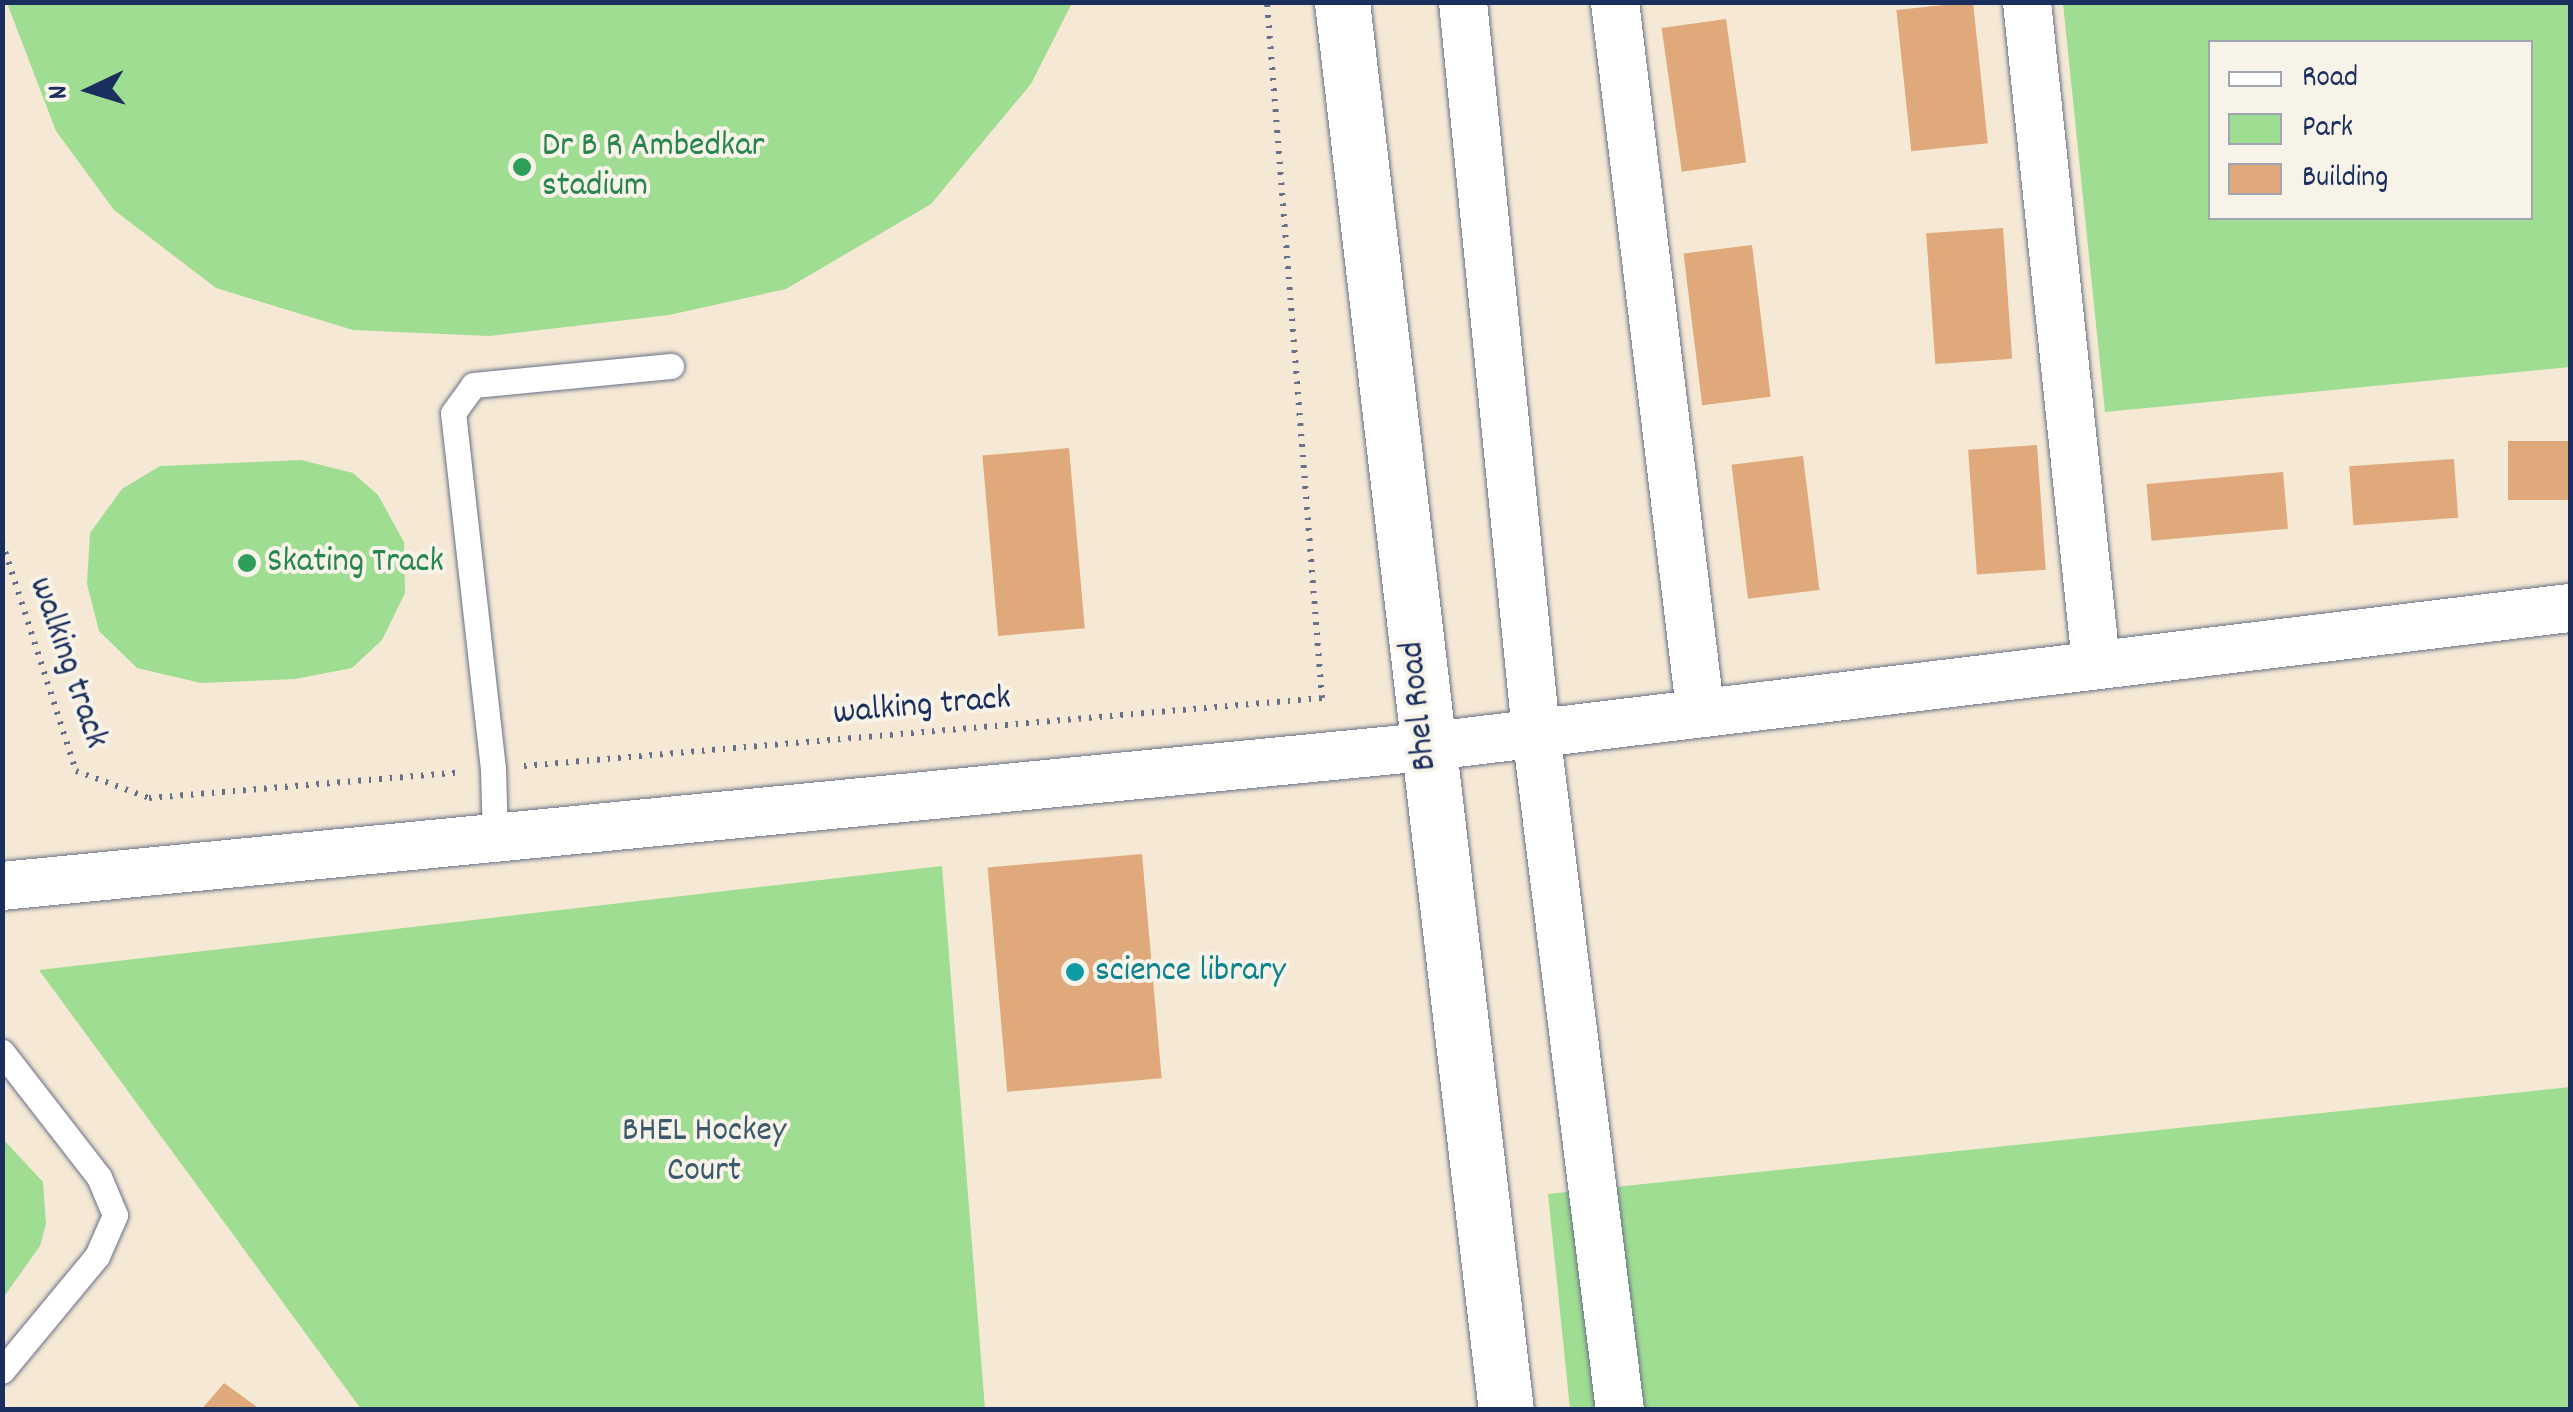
<!DOCTYPE html>
<html>
<head>
<meta charset="utf-8">
<style>
	body { margin:0 }
	#map { position:relative; width:2573px; height:1412px; overflow:hidden; background:#f5e9d5; font-family:Dekko,sans-serif }
	div>[style] { position:absolute }
	[style*='--x'] { left:calc(var(--x)*1px); top:calc(var(--y)*1px); width:calc(var(--w)*1px); rotate:calc(var(--a)*1deg) }
	.green>* { inset:0; background:#9fdd92 }
	.building>* { inset:0; background:#dfa97b; transform-origin:0 0 }
	.path>* { height:6px; margin-top:-3px; transform-origin:0; background:repeating-linear-gradient(90deg,#677088 0 2.5px,transparent 0 10.5px) }
	.roads { filter:drop-shadow(0 0 2px #677088) drop-shadow(0 0 2px #677088) }
	.service>* { height:25px; margin:-12.5px; padding:0 12.5px; transform-origin:12.5px; border-radius:12.5px; background:#fff }
	.minor>* { height:48px; margin:-24px; padding:0 24px; transform-origin:24px; border-radius:24px; background:#fff }
	.tertiary>* { height:55px; margin:-27.5px; padding:0 27.5px; transform-origin:27.5px; border-radius:27.5px; background:#fff }
	.dots>* { width:28px; height:28px; translate:-50% -50%; box-sizing:border-box; border:5px solid #f7f3e8; border-radius:50% }
	span { translate:-50% -50%; white-space:nowrap; text-align:center; line-height:1.15; -webkit-text-stroke:8px #f7f3e8; paint-order:stroke }
	.leisure-label { font-size:35px; color:#27864d }
	.left { translate:0 -50%; text-align:left }
	.street-label { font-size:35px; color:#1b2f5e }
	.culture-label { font-size:35px; color:#0d838f }
	.park-label { font-size:35px; color:#3c5a6b }
	.frame { position:absolute; inset:0; border:5px solid #1b2f5e; pointer-events:none }
	.legend { position:absolute; left:2208px; top:40px; width:325px; height:180px; box-sizing:border-box; background:#f7f3e8; border:2px solid #9fa5b1; margin:0; padding:12px 18px; list-style:none; font-size:30px; color:#1b2f5e }
	.legend li { display:flex; align-items:center; gap:20px; height:50px }
	.legend b { width:50px; border:2px solid #9fa5b1 }
	.north { position:absolute; left:40px; top:40px; width:100px; height:100px; -webkit-text-stroke:8px #f7f3e8; paint-order:stroke; rotate:266deg; font-size:28px; font-weight:700; line-height:40px; text-align:center; color:#1b2f5e }
	.north::after { content:''; display:block; margin:auto; width:35px; height:45px; background:#1b2f5e; clip-path:polygon(50% 0,100% 100%,50% 72%,0 100%) }
</style>
</head>
<body>
<div id="map">
	<div class="green">
		<i style="clip-path:polygon(7px 3px,7px 2px,1072px 3px,1031px 84px,931px 204px,786px 289px,669px 315px,489px 336px,353px 330px,216px 288px,114px 210px,56px 131px)"></i>
		<i style="clip-path:polygon(evenodd,2063px 3px,2570px 3px,2570px 367px,2105px 412px,2063px 3px,2530px 42px,2530px 218px,2210px 218px,2210px 42px,2530px 42px)"></i>
		<i style="clip-path:polygon(301px 460px,353px 473px,378px 495px,404px 542px,405px 593px,382px 640px,352px 668px,295px 679px,201px 683px,137px 668px,99px 631px,87px 584px,90px 533px,122px 489px,160px 466px)"></i>
		<i style="clip-path:polygon(942px 866px,985px 1409px,361px 1409px,39px 970px)"></i>
		<i style="clip-path:polygon(2570px 1087px,2570px 1409px,1570px 1409px,1548px 1194px)"></i>
		<i style="clip-path:polygon(3px 1139px,43px 1182px,46px 1224px,40px 1246px,3px 1298px)"></i>
	</div>
	<div class="building">
		<i style="left:1973px;top:2px;width:142px;height:77px;rotate:84deg"></i>
		<i style="left:1726px;top:19px;width:145px;height:65px;rotate:82deg"></i>
		<i style="left:2003px;top:228px;width:131px;height:77px;rotate:86deg"></i>
		<i style="left:1752px;top:245px;width:153px;height:69px;rotate:83deg"></i>
		<i style="left:2570px;top:441px;width:59px;height:62px;rotate:90deg"></i>
		<i style="left:2037px;top:445px;width:125px;height:69px;rotate:86deg"></i>
		<i style="left:1069px;top:448px;width:181px;height:87px;rotate:85deg"></i>
		<i style="left:1803px;top:456px;width:135px;height:72px;rotate:83deg"></i>
		<i style="left:2454px;top:459px;width:59px;height:105px;rotate:86deg"></i>
		<i style="left:2283px;top:472px;width:57px;height:137px;rotate:85deg"></i>
		<i style="left:1142px;top:854px;width:225px;height:155px;rotate:85deg"></i>
		<i style="clip-path:polygon(224px 1383px,261px 1410px,201px 1410px)"></i>
	</div>
	<div class="path">
		<i style="--x:2;--y:542;--w:241;--a:72.1"></i>
		<i style="--x:76;--y:771;--w:78;--a:20.3"></i>
		<i style="--x:149;--y:798;--w:314;--a:-4.7"></i>
		<i style="--x:524;--y:766;--w:801;--a:-4.87"></i>
		<i style="--x:1322;--y:698;--w:698;--a:-94.52"></i>
	</div>
	<div class="roads">
		<div class="service">
			<i style="--x:495;--y:840;--w:71;--a:-91.6"></i>
			<i style="--x:493;--y:769;--w:358;--a:-96.4"></i>
			<i style="--x:453;--y:413;--w:34;--a:-54"></i>
			<i style="--x:473;--y:385;--w:199;--a:-5.5"></i>
			<i style="--x:2;--y:1052;--w:158;--a:52.2"></i>
			<i style="--x:99;--y:1177;--w:41;--a:67.2"></i>
			<i style="--x:115;--y:1215;--w:45;--a:113.7"></i>
			<i style="--x:97;--y:1256;--w:149;--a:129.6"></i>
		</div>
		<div class="minor">
			<i style="--x:1463;--y:2;--w:734;--a:84.29"></i>
			<i style="--x:1536;--y:732;--w:683;--a:82.94"></i>
			<i style="--x:1615;--y:2;--w:712;--a:83.14"></i>
			<i style="--x:2027;--y:2;--w:665;--a:84.04"></i>
			<i style="--x:2;--y:886;--w:1429;--a:-5.58"></i>
			<i style="--x:1424;--y:747;--w:1154;--a:-6.92"></i>
		</div>
		<div class="tertiary">
			<i style="--x:1342;--y:2;--w:1418;--a:83.36"></i>
		</div>
	</div>
	<div class="dots">
		<i style="left:522px;top:167px;background:#2e9e5b"></i>
		<i style="left:247px;top:563px;background:#2e9e5b"></i>
		<i style="left:1075px;top:972px;background:#0f9aa8"></i>
	</div>
	<div class="leisure-label">
		<span class="left" style="left:542px;top:167px">Dr B R Ambedkar<br>stadium</span>
		<span class="left" style="left:267px;top:563px">Skating Track</span>
	</div>
	<div class="street-label">
		<span style="left:67px;top:663px;rotate:71deg">walking track</span>
		<span style="left:1420px;top:706px;rotate:-96deg">Bhel Road</span>
		<span style="left:922px;top:707px;rotate:-5deg">walking track</span>
	</div>
	<div class="culture-label">
		<span class="left" style="left:1095px;top:972px">science library</span>
	</div>
	<div class="park-label">
		<span style="left:704px;top:1152px">BHEL Hockey<br>Court</span>
	</div>
	<div class="frame"></div>
	<ul class="legend">
	<li><b style="height:12px;background:#fff"></b>Road</li>
	<li><b style="height:28px;background:#9fdd92"></b>Park</li>
	<li><b style="height:28px;background:#dfa97b"></b>Building</li>
	</ul>
	<div class="north">N</div>
</div>
</body>
</html>
